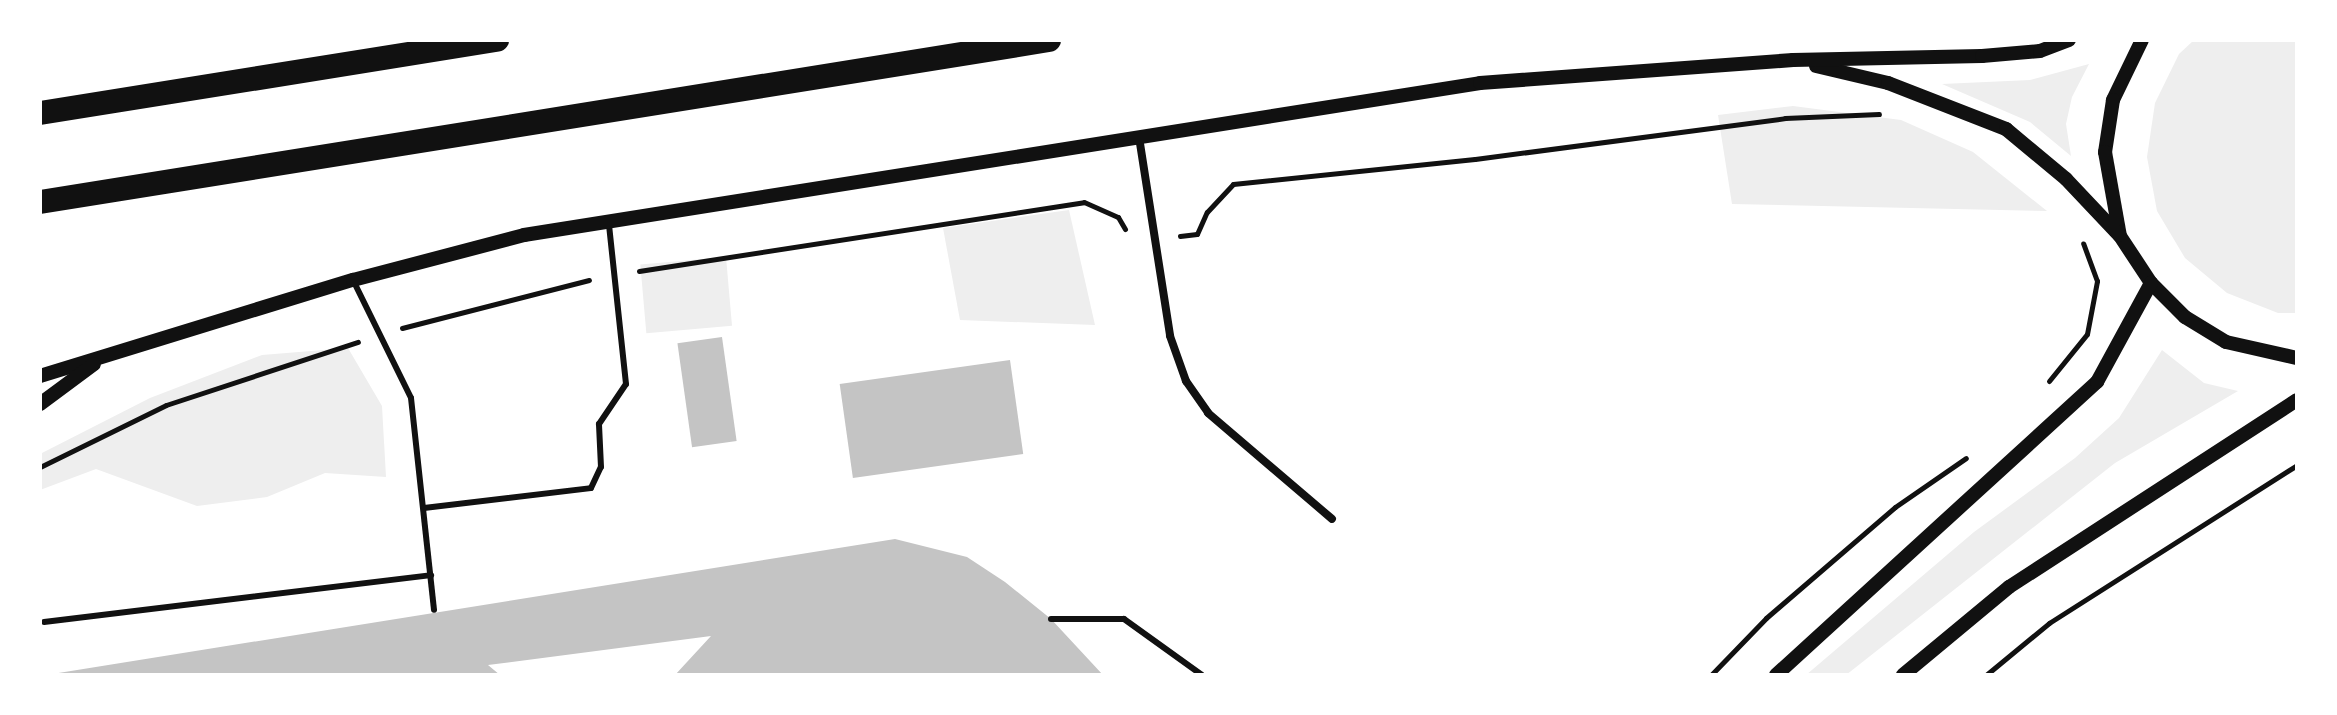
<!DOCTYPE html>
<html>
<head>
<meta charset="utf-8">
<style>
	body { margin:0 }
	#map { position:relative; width:2337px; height:715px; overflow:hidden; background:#fff; font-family:"Work Sans",sans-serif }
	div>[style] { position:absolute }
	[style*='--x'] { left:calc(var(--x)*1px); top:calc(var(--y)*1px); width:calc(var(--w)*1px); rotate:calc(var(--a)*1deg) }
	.green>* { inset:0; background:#eee; transform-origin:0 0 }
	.pier>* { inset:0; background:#fff }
	.building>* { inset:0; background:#c4c4c4; transform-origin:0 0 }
	.path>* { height:5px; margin:-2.5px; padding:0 2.5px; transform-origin:2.5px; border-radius:2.5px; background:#111 }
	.service>* { height:6px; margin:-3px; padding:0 3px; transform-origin:3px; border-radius:3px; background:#111 }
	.minor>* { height:8px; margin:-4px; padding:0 4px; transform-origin:4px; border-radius:4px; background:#111 }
	.tertiary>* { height:14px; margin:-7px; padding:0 7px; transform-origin:7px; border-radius:7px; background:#111 }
	.motorway>* { height:24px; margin:-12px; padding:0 12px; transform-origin:12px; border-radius:12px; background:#111 }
	span { translate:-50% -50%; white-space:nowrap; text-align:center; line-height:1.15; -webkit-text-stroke:6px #fff; paint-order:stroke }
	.frame { position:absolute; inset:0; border:42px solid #fff; pointer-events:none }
</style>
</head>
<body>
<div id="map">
	<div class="green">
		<i style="clip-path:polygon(2194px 40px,2297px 40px,2297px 313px,2278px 313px,2227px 293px,2185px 258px,2157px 211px,2147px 157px,2155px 103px,2179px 54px)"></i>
		<i style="clip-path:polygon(2089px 64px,2072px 97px,2066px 124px,2071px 156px,2030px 122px,1942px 84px,2030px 80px)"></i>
		<i style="clip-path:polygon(1793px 106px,1901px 120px,1973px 152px,2047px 211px,1732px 204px,1718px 115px)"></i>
		<i style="clip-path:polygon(1069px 210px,1095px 325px,960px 320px,943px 228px)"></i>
		<i style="left:726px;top:257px;width:69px;height:86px;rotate:85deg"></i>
		<i style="clip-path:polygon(348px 348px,382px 406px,386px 477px,325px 473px,267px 497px,197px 506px,96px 469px,40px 490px,40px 454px,150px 398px,262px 355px)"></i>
		<i style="clip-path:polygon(2162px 350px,2204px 383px,2238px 391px,2115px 463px,1846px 675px,1806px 675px,1974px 532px,2075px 458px,2119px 418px)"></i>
	</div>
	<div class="pier">
		<i style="clip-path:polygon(40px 40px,422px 40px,40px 109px)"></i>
	</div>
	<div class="building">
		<i style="left:722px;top:337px;width:105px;height:45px;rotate:82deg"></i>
		<i style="left:1010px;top:360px;width:95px;height:172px;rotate:82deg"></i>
		<i style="clip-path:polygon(895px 539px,967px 557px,1005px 582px,1051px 619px,1103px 675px,675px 675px,711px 636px,488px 665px,500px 675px,46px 675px)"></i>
	</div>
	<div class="path">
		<i style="--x:1180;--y:236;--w:17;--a:-7"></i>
		<i style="--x:1197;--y:234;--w:24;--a:-66"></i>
		<i style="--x:1207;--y:212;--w:38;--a:-47"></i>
		<i style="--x:1233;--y:184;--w:243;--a:-5.9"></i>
		<i style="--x:1475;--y:159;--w:313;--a:-7.5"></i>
		<i style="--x:1785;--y:118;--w:94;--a:-2.4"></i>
		<i style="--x:639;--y:271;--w:450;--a:-8.8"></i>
		<i style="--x:1084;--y:202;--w:37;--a:24"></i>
		<i style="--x:1118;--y:217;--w:14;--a:60"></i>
		<i style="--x:402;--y:328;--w:193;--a:-14.4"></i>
		<i style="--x:2049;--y:381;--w:60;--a:-51"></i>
		<i style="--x:2087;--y:334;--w:54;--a:-79.3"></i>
		<i style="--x:2097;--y:281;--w:40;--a:-110.2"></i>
		<i style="--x:40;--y:467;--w:140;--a:-26.2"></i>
		<i style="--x:166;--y:405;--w:202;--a:-18.2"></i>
		<i style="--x:1711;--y:675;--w:79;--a:-46"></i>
		<i style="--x:1766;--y:618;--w:170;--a:-40.7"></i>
		<i style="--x:1895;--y:507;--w:86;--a:-34.6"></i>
		<i style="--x:1986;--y:675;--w:82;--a:-39.5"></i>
		<i style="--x:2049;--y:623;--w:294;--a:-32.5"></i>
	</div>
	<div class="service">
		<i style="--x:353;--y:280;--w:131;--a:63.8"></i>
		<i style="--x:411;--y:398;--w:213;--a:83.8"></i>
		<i style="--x:424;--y:508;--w:168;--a:-6.8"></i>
		<i style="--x:591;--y:488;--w:23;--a:-65"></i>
		<i style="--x:601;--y:467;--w:43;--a:-92.7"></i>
		<i style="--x:599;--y:424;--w:48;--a:-56"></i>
		<i style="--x:626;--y:384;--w:161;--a:-96.1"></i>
		<i style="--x:1051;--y:619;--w:73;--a:0"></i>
		<i style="--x:1124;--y:619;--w:96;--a:35.7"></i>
		<i style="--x:44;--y:622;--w:390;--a:-6.9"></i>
	</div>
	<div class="minor">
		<i style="--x:1139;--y:137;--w:201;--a:81.1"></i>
		<i style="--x:1170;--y:336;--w:48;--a:70.4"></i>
		<i style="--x:1186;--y:381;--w:39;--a:55"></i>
		<i style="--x:1208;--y:413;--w:163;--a:40.5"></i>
	</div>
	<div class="tertiary">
		<i style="--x:2142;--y:40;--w:67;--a:115.8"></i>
		<i style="--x:2113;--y:100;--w:53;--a:98.7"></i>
		<i style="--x:2105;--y:152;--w:85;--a:79.9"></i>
		<i style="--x:2120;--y:236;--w:56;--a:56.6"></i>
		<i style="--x:2151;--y:283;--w:48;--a:45"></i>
		<i style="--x:2185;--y:317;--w:48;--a:31.4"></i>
		<i style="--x:2226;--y:342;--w:73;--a:12.7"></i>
		<i style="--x:1816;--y:66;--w:74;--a:13.3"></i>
		<i style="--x:1888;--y:83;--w:127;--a:21.3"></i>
		<i style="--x:2006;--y:129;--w:78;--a:39.8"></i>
		<i style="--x:2066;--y:179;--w:77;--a:46.6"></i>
		<i style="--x:40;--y:376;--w:327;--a:-17.1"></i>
		<i style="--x:353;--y:280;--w:177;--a:-14.7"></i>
		<i style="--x:524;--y:235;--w:968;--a:-9.03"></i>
		<i style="--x:1480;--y:83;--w:314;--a:-4.2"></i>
		<i style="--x:1793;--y:60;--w:189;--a:-1.2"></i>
		<i style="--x:1982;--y:56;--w:58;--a:-4.9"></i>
		<i style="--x:2040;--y:51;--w:31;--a:-21"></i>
		<i style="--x:40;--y:404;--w:67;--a:-36.5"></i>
		<i style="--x:1776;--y:675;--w:435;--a:-42.4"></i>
		<i style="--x:2097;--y:382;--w:113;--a:-61.4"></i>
		<i style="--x:1903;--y:675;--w:138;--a:-39.7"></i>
		<i style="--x:2009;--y:587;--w:343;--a:-33"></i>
	</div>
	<div class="motorway">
		<i style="--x:40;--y:113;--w:463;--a:-9.1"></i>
		<i style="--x:40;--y:202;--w:1022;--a:-9.12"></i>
	</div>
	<div class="frame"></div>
</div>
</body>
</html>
